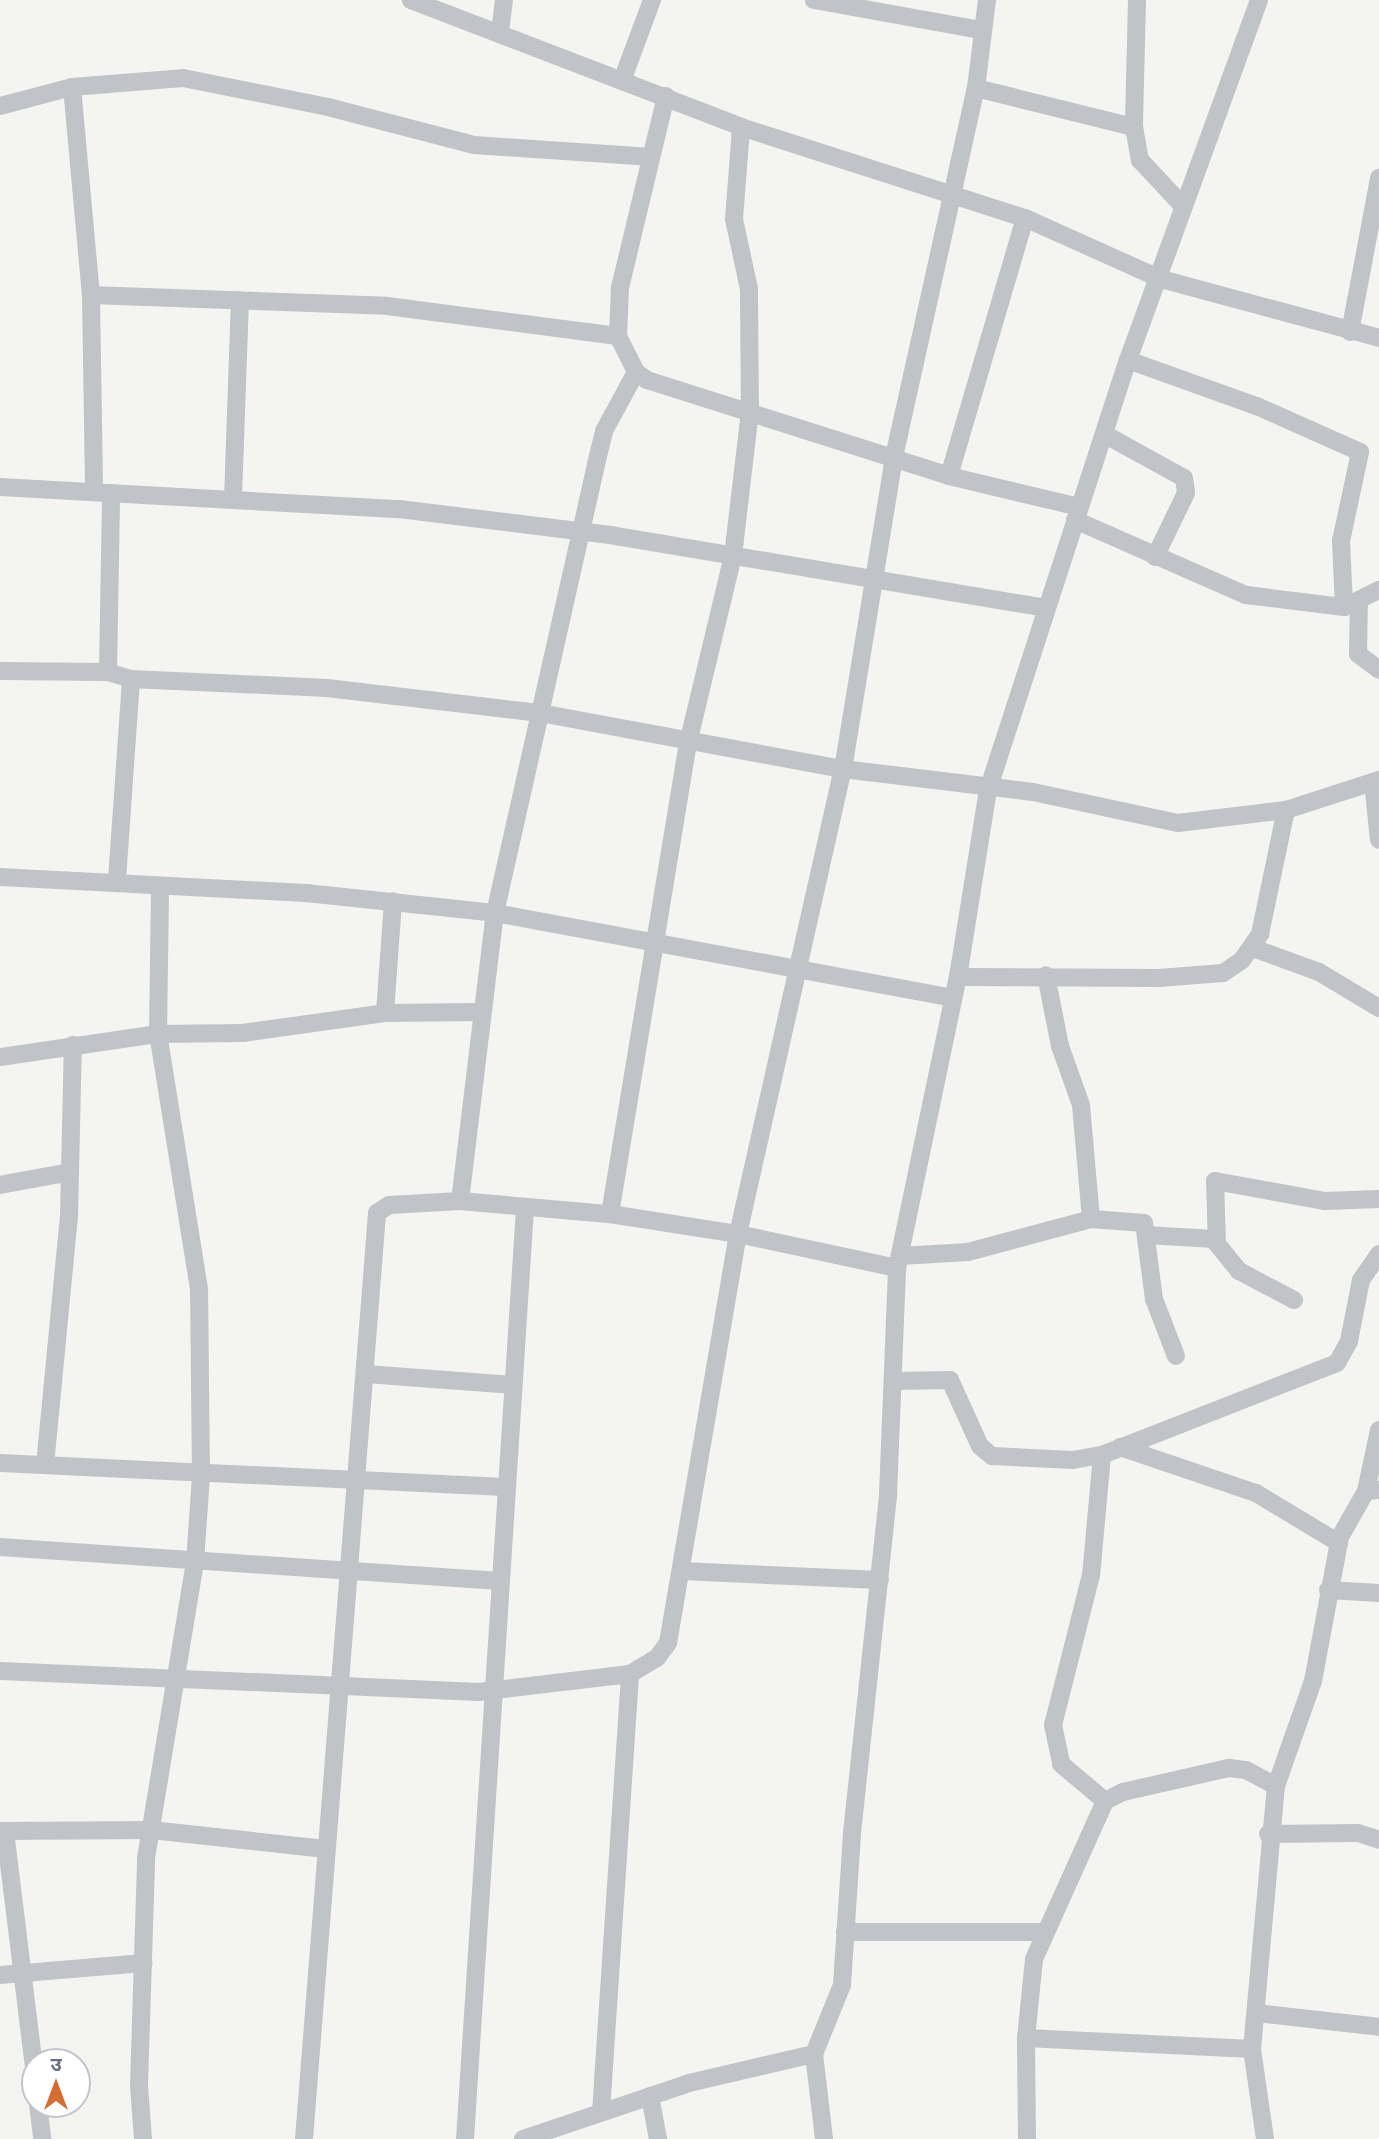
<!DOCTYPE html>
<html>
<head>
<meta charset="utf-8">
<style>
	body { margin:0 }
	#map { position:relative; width:1379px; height:2139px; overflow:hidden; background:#f4f5f1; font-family:"DejaVu Sans","Noto Sans Devanagari",sans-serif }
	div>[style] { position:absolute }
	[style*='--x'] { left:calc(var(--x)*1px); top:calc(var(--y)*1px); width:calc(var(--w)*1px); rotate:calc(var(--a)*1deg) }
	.street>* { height:18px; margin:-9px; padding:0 9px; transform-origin:9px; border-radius:9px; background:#c0c3c7 }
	span { translate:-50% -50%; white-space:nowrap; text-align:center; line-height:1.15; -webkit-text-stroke:7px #fff; paint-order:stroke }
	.north { position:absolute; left:21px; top:2048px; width:70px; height:70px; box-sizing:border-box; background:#fff; border:2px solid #c2c6cc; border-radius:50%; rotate:0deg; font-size:19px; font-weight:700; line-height:28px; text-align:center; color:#667180 }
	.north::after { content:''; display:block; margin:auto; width:24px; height:32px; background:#d46d32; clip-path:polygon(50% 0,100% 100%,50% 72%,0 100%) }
</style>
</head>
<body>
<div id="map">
	<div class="street">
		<i style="--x:411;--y:0;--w:354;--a:21"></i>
		<i style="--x:741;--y:127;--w:298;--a:17.8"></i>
		<i style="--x:1025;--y:218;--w:149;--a:24.2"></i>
		<i style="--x:1161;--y:279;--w:226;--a:15.1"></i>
		<i style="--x:814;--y:0;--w:170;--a:10.2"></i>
		<i style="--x:1137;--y:0;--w:127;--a:91.4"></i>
		<i style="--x:1134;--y:127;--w:34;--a:80"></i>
		<i style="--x:1140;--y:160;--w:64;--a:46.9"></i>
		<i style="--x:500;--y:32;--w:32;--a:-83"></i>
		<i style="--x:623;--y:78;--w:83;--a:-69.6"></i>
		<i style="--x:72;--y:87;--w:111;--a:-4.6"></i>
		<i style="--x:183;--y:78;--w:148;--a:11.3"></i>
		<i style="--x:328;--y:107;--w:151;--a:14.6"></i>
		<i style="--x:474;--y:145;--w:174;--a:3.9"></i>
		<i style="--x:976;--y:88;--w:163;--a:13.9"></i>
		<i style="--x:666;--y:96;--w:196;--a:103.5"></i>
		<i style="--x:620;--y:287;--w:49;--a:92.3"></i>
		<i style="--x:618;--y:336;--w:40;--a:63.4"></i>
		<i style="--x:636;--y:372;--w:14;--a:36"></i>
		<i style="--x:647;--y:380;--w:317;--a:17.6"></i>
		<i style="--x:949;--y:476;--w:134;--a:13.4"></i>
		<i style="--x:0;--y:106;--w:74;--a:-14.8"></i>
		<i style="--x:72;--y:87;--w:209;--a:84.8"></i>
		<i style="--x:91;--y:295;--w:196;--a:89.1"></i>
		<i style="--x:91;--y:295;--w:296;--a:2.1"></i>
		<i style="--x:387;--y:306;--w:233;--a:7.4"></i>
		<i style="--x:1350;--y:332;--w:157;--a:-79.3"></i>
		<i style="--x:1104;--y:434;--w:91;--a:28.8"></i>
		<i style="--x:1184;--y:478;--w:15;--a:82"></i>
		<i style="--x:1186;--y:493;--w:71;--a:115.8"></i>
		<i style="--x:949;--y:476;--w:269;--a:-73.6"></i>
		<i style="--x:0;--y:487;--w:400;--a:3.2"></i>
		<i style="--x:399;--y:509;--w:213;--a:7"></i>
		<i style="--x:610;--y:535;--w:442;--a:9.5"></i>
		<i style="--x:233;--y:499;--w:199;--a:-88"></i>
		<i style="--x:1075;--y:520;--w:187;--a:23.7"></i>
		<i style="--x:1246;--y:595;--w:99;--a:7"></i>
		<i style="--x:1344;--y:607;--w:66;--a:-92.6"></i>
		<i style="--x:1341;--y:541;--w:91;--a:-77.9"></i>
		<i style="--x:1360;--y:452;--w:111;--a:-156"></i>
		<i style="--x:1259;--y:407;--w:139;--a:-160.3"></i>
		<i style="--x:1359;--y:600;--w:54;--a:91.1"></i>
		<i style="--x:1358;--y:654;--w:26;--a:37"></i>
		<i style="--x:1351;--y:604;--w:31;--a:-27"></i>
		<i style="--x:0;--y:671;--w:108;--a:0.5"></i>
		<i style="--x:108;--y:672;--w:24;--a:17"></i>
		<i style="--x:131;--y:679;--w:196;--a:2.6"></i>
		<i style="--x:327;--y:688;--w:214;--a:6.7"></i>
		<i style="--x:540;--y:713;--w:308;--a:10.5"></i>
		<i style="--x:843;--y:769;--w:191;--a:6.9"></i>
		<i style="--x:1033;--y:792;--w:148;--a:12.1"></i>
		<i style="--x:1178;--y:823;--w:109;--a:-6.9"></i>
		<i style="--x:1286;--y:810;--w:98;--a:-17.9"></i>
		<i style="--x:108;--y:672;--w:179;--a:-89"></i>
		<i style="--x:1373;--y:782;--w:58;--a:84.1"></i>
		<i style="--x:0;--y:877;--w:306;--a:3"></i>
		<i style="--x:306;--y:893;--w:190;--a:6"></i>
		<i style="--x:495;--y:913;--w:465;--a:10.5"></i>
		<i style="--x:117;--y:880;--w:201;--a:-86"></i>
		<i style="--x:1253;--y:948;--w:70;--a:20"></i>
		<i style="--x:1319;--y:972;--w:70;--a:31"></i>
		<i style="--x:958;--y:977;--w:201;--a:0.3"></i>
		<i style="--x:1159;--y:978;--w:64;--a:-4.5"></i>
		<i style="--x:1223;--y:973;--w:23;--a:-34"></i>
		<i style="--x:1242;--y:960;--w:32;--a:-55"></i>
		<i style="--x:1260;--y:934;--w:127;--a:-78.2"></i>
		<i style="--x:385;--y:1013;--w:95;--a:-0.6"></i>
		<i style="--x:0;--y:1057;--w:160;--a:-8.3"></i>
		<i style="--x:158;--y:1034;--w:85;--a:-0.7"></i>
		<i style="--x:243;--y:1033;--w:143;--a:-8"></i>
		<i style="--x:385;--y:1013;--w:112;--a:-85.9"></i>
		<i style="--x:0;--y:1185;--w:71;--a:-10.5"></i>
		<i style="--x:460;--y:1201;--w:290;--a:-83.1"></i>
		<i style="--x:495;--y:913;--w:460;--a:-77.3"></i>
		<i style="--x:596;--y:464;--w:34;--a:-76"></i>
		<i style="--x:604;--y:431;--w:67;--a:-61.5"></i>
		<i style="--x:610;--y:1214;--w:482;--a:-80.6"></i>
		<i style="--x:689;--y:739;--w:188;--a:-76.5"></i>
		<i style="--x:733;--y:556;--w:145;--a:-83.3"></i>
		<i style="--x:750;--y:412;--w:123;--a:-90.5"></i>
		<i style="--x:749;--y:289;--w:72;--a:-102.1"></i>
		<i style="--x:734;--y:219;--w:92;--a:-85.6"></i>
		<i style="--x:1091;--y:1219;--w:53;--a:4.3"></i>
		<i style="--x:1144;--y:1223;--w:77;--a:82.5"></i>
		<i style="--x:1154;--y:1299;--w:61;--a:68.9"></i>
		<i style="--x:1146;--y:1235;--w:69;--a:3.3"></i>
		<i style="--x:900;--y:1256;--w:68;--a:-3.4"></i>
		<i style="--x:968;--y:1252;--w:127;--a:-15"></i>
		<i style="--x:1091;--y:1219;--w:114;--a:-95"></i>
		<i style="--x:1081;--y:1105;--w:63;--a:-109.6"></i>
		<i style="--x:1060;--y:1046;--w:72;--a:-101.2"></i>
		<i style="--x:1294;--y:1300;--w:62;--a:-152.2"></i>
		<i style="--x:1239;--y:1271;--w:35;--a:-129"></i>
		<i style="--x:1217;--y:1244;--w:63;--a:-91.8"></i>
		<i style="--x:1215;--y:1181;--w:112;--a:10.3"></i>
		<i style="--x:1325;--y:1201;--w:54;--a:-2.1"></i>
		<i style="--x:366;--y:1374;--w:146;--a:4.3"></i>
		<i style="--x:894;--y:1381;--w:56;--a:-1"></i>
		<i style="--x:950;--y:1380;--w:72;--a:65.6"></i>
		<i style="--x:980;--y:1446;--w:16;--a:40"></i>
		<i style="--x:992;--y:1456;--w:81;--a:2.8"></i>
		<i style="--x:1073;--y:1460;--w:29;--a:-10"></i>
		<i style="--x:1102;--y:1455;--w:121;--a:95.2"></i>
		<i style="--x:1091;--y:1575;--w:155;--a:104.2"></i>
		<i style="--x:1053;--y:1725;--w:40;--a:78"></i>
		<i style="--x:1061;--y:1764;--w:57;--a:40.1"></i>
		<i style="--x:1120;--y:1447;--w:144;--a:18.7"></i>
		<i style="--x:1256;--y:1493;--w:97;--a:31.1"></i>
		<i style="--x:1102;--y:1455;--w:252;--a:-21.4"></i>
		<i style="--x:1337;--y:1363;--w:25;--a:-61"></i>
		<i style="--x:1349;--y:1341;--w:62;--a:-78.9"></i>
		<i style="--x:1361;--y:1280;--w:32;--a:-55"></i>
		<i style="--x:0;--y:1463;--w:505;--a:2.73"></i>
		<i style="--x:45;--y:1465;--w:250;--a:-84.5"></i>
		<i style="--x:69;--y:1216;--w:171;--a:-88.7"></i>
		<i style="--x:1366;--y:1491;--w:62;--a:-78"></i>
		<i style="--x:0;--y:1547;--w:501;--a:3.89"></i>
		<i style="--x:681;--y:1571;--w:199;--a:2.6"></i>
		<i style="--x:1328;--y:1590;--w:51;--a:3.4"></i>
		<i style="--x:0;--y:1671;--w:479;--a:2.5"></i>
		<i style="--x:479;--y:1692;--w:152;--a:-6.8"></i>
		<i style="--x:630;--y:1674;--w:31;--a:-31"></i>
		<i style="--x:657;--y:1658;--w:19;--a:-54"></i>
		<i style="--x:668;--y:1643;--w:415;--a:-80.3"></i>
		<i style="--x:738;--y:1234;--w:477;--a:-77.3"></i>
		<i style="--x:843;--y:769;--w:316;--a:-80.7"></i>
		<i style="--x:894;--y:457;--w:378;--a:-77.5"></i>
		<i style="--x:976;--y:88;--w:89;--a:-82.9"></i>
		<i style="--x:0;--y:1831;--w:151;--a:-0.4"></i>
		<i style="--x:151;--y:1830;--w:176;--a:6.2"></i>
		<i style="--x:5;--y:1831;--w:245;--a:83"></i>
		<i style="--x:1268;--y:1834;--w:90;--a:-0.6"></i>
		<i style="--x:1358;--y:1833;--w:22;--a:18"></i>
		<i style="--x:845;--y:1932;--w:199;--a:0"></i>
		<i style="--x:0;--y:1975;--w:144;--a:-4.8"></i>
		<i style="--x:1257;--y:2013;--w:123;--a:6.5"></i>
		<i style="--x:1026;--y:2038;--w:226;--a:2.8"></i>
		<i style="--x:650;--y:2096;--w:44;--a:79.5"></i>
		<i style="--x:38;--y:2104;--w:35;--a:83"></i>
		<i style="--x:601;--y:2112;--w:439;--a:-86.2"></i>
		<i style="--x:143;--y:2139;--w:53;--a:-94.3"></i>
		<i style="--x:139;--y:2086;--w:228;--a:-88.2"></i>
		<i style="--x:146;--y:1858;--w:300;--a:-80.6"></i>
		<i style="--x:195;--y:1562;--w:86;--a:-86"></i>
		<i style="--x:201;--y:1476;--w:187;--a:-90.6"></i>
		<i style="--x:199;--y:1289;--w:258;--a:-99.1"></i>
		<i style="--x:158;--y:1034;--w:147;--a:-89.2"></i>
		<i style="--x:304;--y:2139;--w:929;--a:-85.49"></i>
		<i style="--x:377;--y:1213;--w:14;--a:-34"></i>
		<i style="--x:389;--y:1205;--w:71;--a:-3.2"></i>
		<i style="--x:460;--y:1201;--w:151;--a:5"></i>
		<i style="--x:610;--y:1214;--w:130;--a:8.9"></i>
		<i style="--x:738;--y:1234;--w:163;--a:12.1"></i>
		<i style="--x:465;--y:2139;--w:933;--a:-86.31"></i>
		<i style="--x:523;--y:2139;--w:175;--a:-18.6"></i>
		<i style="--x:689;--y:2083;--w:128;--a:-13.1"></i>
		<i style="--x:824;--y:2139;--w:86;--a:-96.7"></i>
		<i style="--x:814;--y:2054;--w:74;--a:-67.9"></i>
		<i style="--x:842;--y:1985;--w:152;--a:-86.2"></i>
		<i style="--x:852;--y:1833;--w:341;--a:-83.9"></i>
		<i style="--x:888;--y:1494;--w:226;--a:-87.7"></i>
		<i style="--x:897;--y:1268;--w:297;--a:-78.2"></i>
		<i style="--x:958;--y:977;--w:189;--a:-80.9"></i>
		<i style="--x:988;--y:790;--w:452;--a:-72"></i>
		<i style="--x:1128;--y:360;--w:383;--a:-70"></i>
		<i style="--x:1027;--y:2139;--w:101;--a:-90.6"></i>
		<i style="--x:1026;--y:2038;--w:79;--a:-84.2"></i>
		<i style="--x:1034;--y:1959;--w:173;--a:-65.8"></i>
		<i style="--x:1105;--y:1801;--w:20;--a:-27"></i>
		<i style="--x:1123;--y:1792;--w:109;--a:-12.8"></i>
		<i style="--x:1229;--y:1768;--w:17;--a:7"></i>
		<i style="--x:1246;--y:1770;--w:34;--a:28"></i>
		<i style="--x:1265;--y:2139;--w:91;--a:-98.2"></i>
		<i style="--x:1252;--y:2049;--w:264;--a:-84.8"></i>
		<i style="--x:1276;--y:1786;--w:111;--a:-70.6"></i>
		<i style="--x:1313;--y:1681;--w:147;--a:-79.4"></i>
		<i style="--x:1340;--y:1537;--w:53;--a:-60.5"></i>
		<i style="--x:1366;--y:1491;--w:13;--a:-4"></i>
	</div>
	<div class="north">उ</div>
</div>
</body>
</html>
